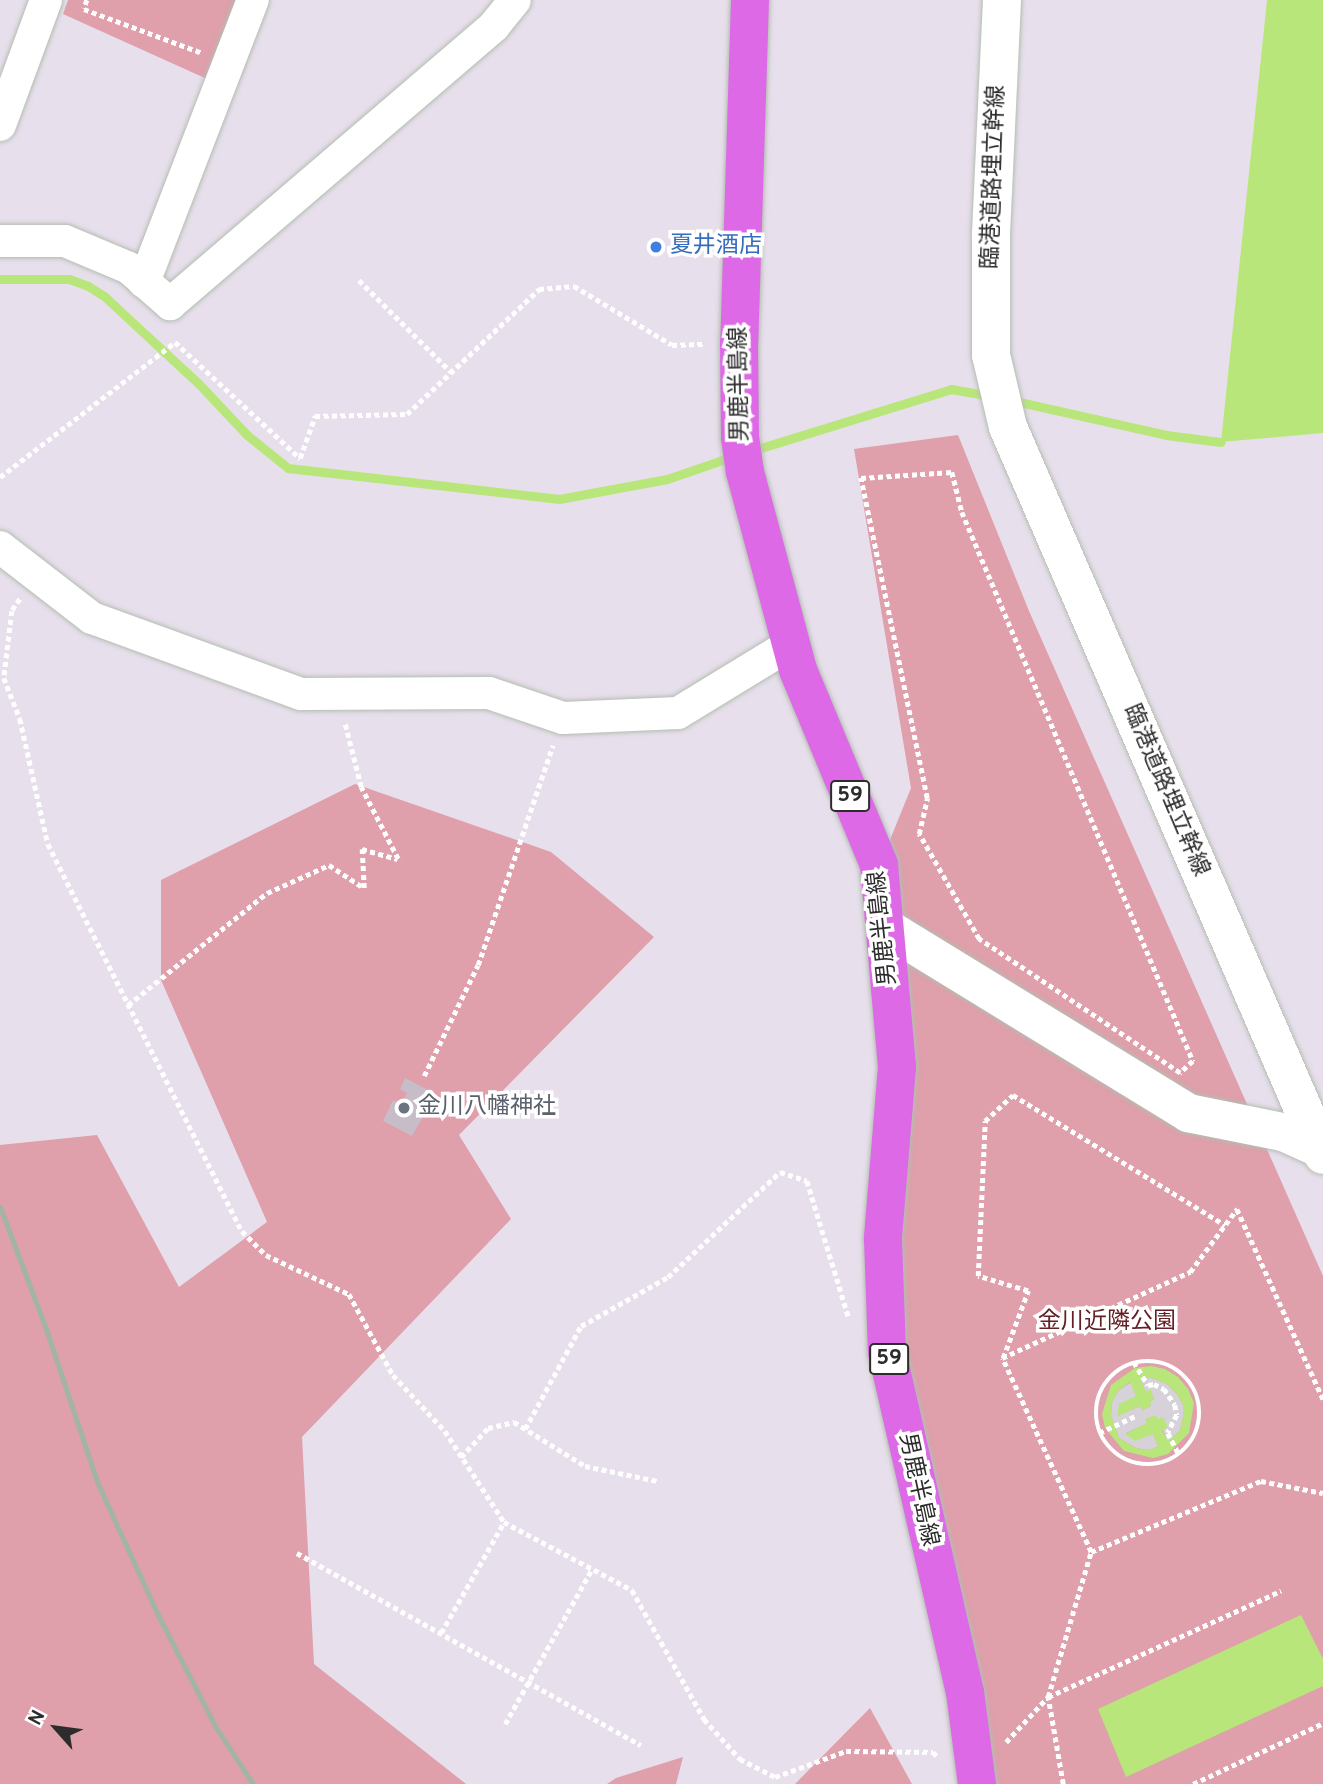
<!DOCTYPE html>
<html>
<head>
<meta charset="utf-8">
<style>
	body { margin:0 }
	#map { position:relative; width:1323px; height:1784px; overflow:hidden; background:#e8dfec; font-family:Overpass,"Noto Sans JP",sans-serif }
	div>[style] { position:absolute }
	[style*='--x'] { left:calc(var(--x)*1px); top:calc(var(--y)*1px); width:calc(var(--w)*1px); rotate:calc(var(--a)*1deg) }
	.green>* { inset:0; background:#df9fab }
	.plaza>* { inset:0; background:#d7d1d9 }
	.water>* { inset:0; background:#b9e67a }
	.stream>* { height:9px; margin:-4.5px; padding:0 4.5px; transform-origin:4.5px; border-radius:4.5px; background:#b9e67a }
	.building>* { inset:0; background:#c6bdc8 }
	.path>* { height:4.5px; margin-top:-2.25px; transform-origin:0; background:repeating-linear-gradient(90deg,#fff 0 5px,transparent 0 8.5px) }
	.path>.ring { margin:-2.25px; padding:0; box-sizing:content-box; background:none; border:4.5px solid #fff; border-radius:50% }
	.roads { filter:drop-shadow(0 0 2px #b3beb2) drop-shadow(0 0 2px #b3beb2) }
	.minor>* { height:32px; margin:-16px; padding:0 16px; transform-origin:16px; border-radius:16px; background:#fff }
	.tertiary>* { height:38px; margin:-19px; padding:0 19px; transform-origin:19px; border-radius:19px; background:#fff }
	.primary>* { height:38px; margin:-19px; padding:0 19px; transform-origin:19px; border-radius:19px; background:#dd69e7 }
	.rail>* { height:5px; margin:-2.5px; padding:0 2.5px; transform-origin:2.5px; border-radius:2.5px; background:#a2b4a2 }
	.dots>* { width:19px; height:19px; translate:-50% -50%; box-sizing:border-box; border:4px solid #fff; border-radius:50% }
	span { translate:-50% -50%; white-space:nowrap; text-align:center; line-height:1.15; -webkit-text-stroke:7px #fff; paint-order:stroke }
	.shield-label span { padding:2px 5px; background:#fff; border:2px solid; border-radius:5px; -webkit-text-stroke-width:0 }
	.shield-label { font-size:21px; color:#2c2c2c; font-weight:700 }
	.street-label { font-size:23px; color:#2c2c2c }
	.shop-label { font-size:23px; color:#366cbe }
	.left { translate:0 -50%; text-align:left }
	.worship-label { font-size:23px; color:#5b616d }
	.park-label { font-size:23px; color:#642024 }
	.north { position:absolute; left:21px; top:1693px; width:70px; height:70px; -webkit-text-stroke:5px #fff; paint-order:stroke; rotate:298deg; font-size:19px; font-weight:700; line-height:28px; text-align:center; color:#2c2c2c }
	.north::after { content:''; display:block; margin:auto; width:24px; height:32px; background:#2c2c2c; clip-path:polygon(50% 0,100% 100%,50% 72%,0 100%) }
</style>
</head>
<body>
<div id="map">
	<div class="green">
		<i style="clip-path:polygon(68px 0,238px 0,207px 79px,63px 14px)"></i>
		<i style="clip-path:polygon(958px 435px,1029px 611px,1323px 1276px,1323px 1784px,981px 1784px,891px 1353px,881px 862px,911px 788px,854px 449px)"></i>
		<i style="clip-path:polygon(355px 784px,551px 852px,654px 937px,459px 1135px,511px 1219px,302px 1437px,314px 1664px,466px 1784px,0 1784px,0 1145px,97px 1135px,179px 1287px,267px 1222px,161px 980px,161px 880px)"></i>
		<i style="clip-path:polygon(870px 1708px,912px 1784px,795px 1784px)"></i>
		<i style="clip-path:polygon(683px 1757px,676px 1784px,607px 1784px,616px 1778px)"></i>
	</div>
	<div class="plaza">
		<i style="clip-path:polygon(1149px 1377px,1167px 1384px,1177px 1394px,1183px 1405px,1183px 1417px,1180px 1430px,1168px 1442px,1158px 1419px,1146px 1419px,1148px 1423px,1126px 1433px,1153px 1433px,1158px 1447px,1147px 1450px,1136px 1448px,1119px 1438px,1111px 1415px,1112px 1402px,1118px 1391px,1131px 1382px,1136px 1396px,1117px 1416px,1140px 1406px,1142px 1410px,1151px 1406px,1150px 1402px,1154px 1399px,1151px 1391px,1146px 1392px,1141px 1381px)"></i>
	</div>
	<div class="water">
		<i style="clip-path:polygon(1267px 0,1323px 0,1323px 433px,1221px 442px)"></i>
		<i style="clip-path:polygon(evenodd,1151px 1366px,1165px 1369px,1178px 1377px,1188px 1389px,1194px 1403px,1189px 1433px,1168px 1454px,1153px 1458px,1124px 1451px,1105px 1428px,1102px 1414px,1111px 1385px,1135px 1368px,1151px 1366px,1149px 1377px,1167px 1384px,1177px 1394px,1183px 1405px,1183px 1417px,1180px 1430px,1168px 1441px,1162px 1430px,1168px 1427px,1163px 1417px,1158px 1419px,1156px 1415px,1145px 1419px,1147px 1423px,1125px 1434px,1135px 1441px,1153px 1434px,1158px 1447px,1147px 1450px,1136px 1448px,1119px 1438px,1111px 1415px,1112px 1402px,1118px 1391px,1130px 1382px,1136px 1396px,1119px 1404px,1117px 1417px,1139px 1406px,1142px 1410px,1151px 1406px,1150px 1402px,1154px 1400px,1151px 1390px,1146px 1391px,1141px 1381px,1149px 1377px)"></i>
		<i style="clip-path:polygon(1301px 1615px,1323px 1659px,1323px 1686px,1126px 1777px,1098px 1709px)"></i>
	</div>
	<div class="stream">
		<i style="--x:0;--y:279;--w:69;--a:0"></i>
		<i style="--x:69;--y:279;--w:20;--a:20"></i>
		<i style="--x:88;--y:286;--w:19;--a:32"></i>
		<i style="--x:104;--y:296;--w:128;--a:42.8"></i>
		<i style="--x:198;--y:383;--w:71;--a:46.7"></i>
		<i style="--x:247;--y:435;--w:53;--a:38.8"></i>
		<i style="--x:288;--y:468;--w:273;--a:6.5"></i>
		<i style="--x:559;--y:499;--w:110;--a:-10.5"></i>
		<i style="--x:667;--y:479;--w:71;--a:-18.9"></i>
		<i style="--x:1010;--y:400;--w:160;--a:12.6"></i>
		<i style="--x:1166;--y:435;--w:55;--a:7.3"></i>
		<i style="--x:751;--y:451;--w:209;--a:-17.2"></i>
		<i style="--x:951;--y:389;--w:39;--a:10"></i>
	</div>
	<div class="building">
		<i style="clip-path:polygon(405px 1078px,434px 1093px,427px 1106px,421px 1103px,417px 1111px,424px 1115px,412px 1136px,383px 1121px,393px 1100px,401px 1104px,407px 1093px,400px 1089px)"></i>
	</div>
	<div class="path">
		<i style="--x:87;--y:0;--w:9;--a:108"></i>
		<i style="--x:84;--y:9;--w:126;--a:20.4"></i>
		<i style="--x:359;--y:280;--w:130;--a:45"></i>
		<i style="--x:952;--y:472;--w:41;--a:76"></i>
		<i style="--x:962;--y:512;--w:596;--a:67.18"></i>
		<i style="--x:1193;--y:1061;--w:18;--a:137"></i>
		<i style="--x:1180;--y:1073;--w:242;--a:-146.3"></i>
		<i style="--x:979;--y:939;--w:121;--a:-119.7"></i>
		<i style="--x:919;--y:834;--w:37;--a:-77"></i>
		<i style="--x:927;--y:798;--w:327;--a:-101.7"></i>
		<i style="--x:861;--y:478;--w:91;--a:-3.8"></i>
		<i style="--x:0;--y:477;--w:221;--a:-37.6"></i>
		<i style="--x:175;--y:342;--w:171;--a:42.9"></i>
		<i style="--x:300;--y:458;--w:45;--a:-70.3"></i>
		<i style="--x:315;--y:416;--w:92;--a:-1.2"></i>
		<i style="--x:407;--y:414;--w:182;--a:-43.4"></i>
		<i style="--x:539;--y:289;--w:35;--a:-5"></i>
		<i style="--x:574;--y:286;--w:114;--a:31"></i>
		<i style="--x:672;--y:345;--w:34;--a:-2"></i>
		<i style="--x:20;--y:599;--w:14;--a:124"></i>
		<i style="--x:12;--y:611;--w:67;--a:96.8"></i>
		<i style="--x:4;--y:678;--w:44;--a:68.7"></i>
		<i style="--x:20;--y:719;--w:128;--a:77.4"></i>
		<i style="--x:48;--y:844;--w:433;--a:63.4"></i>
		<i style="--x:242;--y:1231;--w:34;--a:45"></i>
		<i style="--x:266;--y:1255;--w:92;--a:25.2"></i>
		<i style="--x:349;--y:1294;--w:92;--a:61.5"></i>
		<i style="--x:393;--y:1375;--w:76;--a:47.1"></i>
		<i style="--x:445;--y:1431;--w:108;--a:57"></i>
		<i style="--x:504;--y:1522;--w:145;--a:28"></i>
		<i style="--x:632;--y:1590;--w:148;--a:60.8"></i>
		<i style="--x:704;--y:1719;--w:54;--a:48"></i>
		<i style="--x:740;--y:1759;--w:39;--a:27"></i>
		<i style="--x:775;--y:1777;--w:76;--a:-20.1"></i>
		<i style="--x:846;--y:1751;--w:87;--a:0.7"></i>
		<i style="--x:933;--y:1752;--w:7;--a:45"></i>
		<i style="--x:128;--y:1005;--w:179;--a:-38.9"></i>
		<i style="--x:267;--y:893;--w:68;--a:-24.3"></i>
		<i style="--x:329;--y:865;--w:42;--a:33.3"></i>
		<i style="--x:364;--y:888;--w:39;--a:-93"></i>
		<i style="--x:362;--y:849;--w:37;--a:16"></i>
		<i style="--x:398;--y:859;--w:81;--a:-117.2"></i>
		<i style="--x:361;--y:787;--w:65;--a:-104.3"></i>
		<i style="--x:424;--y:1076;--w:123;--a:-64.1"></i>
		<i style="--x:478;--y:965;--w:232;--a:-71.2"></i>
		<i style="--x:1003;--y:1358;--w:72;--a:-69.5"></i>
		<i style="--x:1028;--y:1291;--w:52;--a:-163.3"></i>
		<i style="--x:978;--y:1276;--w:155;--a:-87.4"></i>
		<i style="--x:985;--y:1121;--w:38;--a:-43"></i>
		<i style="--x:1013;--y:1095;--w:249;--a:31.5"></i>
		<i class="ring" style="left:1096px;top:1361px;width:99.5px;height:99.5px"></i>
		<i style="--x:1134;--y:1362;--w:27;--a:59"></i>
		<i style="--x:1148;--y:1385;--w:6;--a:-9"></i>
		<i style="--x:1154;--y:1384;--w:11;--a:27"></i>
		<i style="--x:1164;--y:1389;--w:19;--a:55"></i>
		<i style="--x:1175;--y:1405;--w:10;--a:79"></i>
		<i style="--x:1177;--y:1415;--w:20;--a:117"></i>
		<i style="--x:1168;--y:1433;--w:25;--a:63"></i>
		<i style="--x:525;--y:1429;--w:117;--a:-61.5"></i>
		<i style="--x:581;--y:1326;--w:100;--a:-29.4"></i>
		<i style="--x:668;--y:1277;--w:154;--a:-43.2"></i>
		<i style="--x:780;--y:1172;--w:28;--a:18"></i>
		<i style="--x:807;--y:1181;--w:143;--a:73"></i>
		<i style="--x:1099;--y:1433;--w:40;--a:-25"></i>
		<i style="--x:461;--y:1457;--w:40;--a:-47"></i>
		<i style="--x:488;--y:1428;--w:27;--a:-13"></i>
		<i style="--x:514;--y:1422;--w:84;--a:31.8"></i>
		<i style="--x:585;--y:1466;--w:75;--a:11.6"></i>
		<i style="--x:1091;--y:1552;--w:184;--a:-22.7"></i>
		<i style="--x:1261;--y:1481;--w:63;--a:11"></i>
		<i style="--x:297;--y:1553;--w:394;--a:29.2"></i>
		<i style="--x:441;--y:1633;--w:128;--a:-60.4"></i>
		<i style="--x:505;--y:1724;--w:178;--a:-60.7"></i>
		<i style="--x:1006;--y:1742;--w:62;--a:-47"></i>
		<i style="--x:1048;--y:1697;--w:256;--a:-24.5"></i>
		<i style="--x:1063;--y:1784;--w:88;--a:-99.8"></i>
		<i style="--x:1048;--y:1697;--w:151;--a:-73.5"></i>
		<i style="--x:1091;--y:1552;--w:213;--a:-114.6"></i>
		<i style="--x:1002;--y:1358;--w:207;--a:-24.6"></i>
		<i style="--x:1190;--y:1272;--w:79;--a:-53.3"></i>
		<i style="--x:1237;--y:1209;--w:209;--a:65.6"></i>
		<i style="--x:1193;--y:1784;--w:144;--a:-25.1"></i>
	</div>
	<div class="roads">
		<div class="minor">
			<i style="--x:0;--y:125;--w:133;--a:-69.8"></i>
			<i style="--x:0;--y:241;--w:65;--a:0"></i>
			<i style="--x:65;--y:241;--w:69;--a:22.9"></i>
			<i style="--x:129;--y:268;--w:55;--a:41.3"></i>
			<i style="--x:170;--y:304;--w:427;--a:-40.6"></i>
			<i style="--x:494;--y:26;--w:33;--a:-51"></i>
			<i style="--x:144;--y:282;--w:302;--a:-68.9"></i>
			<i style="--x:0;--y:547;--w:116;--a:37.7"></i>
			<i style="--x:92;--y:618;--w:222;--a:20"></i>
			<i style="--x:301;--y:694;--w:188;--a:-0.3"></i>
			<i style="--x:489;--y:693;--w:78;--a:18.7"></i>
			<i style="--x:563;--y:718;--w:115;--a:-2.5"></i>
			<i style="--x:678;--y:713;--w:132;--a:-31.4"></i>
		</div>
		<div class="tertiary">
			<i style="--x:1002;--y:0;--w:237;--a:92.7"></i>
			<i style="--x:991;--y:237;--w:118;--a:90"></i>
			<i style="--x:991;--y:355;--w:74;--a:76.7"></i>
			<i style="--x:1008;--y:427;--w:793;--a:66.6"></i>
			<i style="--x:885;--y:927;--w:356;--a:31.5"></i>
			<i style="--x:1188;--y:1113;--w:97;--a:11.3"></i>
			<i style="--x:1283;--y:1132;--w:42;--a:24.1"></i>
		</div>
		<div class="primary">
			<i style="--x:750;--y:0;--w:343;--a:91.8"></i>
			<i style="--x:739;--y:343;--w:94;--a:89.4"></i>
			<i style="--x:740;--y:437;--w:35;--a:82"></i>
			<i style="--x:745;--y:472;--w:205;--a:75"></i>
			<i style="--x:798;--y:670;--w:211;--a:67.4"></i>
			<i style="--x:879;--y:865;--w:203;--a:84.9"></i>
			<i style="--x:897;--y:1067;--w:173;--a:94.7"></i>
			<i style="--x:883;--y:1239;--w:113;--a:88"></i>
			<i style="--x:887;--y:1352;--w:349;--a:77.1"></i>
			<i style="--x:965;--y:1692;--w:93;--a:82.6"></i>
		</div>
	</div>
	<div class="rail">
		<i style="--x:0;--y:1207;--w:130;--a:69.3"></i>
		<i style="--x:46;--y:1329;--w:163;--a:71.5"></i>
		<i style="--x:98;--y:1484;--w:144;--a:65.4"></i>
		<i style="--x:158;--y:1615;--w:125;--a:62.8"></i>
		<i style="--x:215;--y:1726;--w:69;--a:56.8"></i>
	</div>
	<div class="dots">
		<i style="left:656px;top:247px;background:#3f7fe0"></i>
		<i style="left:404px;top:1108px;background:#6b7280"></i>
	</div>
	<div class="shield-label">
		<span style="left:850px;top:796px">59</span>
		<span style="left:889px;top:1359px">59</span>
	</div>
	<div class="street-label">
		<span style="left:995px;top:177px;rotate:-88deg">臨港道路埋立幹線</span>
		<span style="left:741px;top:384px;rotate:-91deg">男鹿半島線</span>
		<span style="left:1165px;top:791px;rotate:67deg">臨港道路埋立幹線</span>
		<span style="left:884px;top:928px;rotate:-96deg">男鹿半島線</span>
		<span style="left:917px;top:1490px;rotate:78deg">男鹿半島線</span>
	</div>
	<div class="shop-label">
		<span class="left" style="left:670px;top:247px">夏井酒店</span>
	</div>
	<div class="worship-label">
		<span class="left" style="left:418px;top:1108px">金川八幡神社</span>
	</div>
	<div class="park-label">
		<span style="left:1107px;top:1323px">金川近隣公園</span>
	</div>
	<div class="north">N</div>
</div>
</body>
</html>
